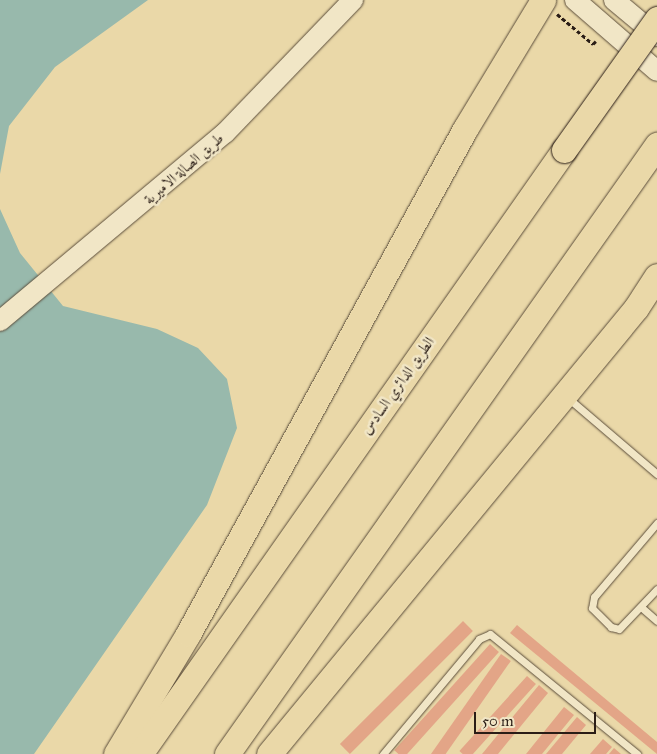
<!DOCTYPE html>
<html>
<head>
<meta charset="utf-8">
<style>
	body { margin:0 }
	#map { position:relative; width:657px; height:754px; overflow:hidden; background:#ead8a8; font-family:"IM FELL Great Primer",Amiri,serif }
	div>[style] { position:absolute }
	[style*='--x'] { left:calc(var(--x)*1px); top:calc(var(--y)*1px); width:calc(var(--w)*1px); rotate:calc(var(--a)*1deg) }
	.water>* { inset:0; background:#98b9ac }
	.building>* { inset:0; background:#e3a587; transform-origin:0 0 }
	.path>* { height:3px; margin-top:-1.5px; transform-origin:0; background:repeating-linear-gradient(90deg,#2a1d16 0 4px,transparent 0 6.5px) }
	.roads { filter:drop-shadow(0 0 1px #5a4c3a) drop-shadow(0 0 1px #5a4c3a) }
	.lane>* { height:7px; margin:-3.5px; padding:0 3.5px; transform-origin:3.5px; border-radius:3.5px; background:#f1e6c6 }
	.secondary>* { height:20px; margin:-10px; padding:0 10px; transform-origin:10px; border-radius:10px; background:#f1e6c6 }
	.highway>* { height:25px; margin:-12.5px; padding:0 12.5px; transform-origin:12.5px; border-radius:12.5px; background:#ead8a8 }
	.bridges { filter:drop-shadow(0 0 1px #2a1d16) drop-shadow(0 0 1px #2a1d16) }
	.highway-bridge>* { height:25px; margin:-12.5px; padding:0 12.5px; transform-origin:12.5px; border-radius:12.5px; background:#ead8a8 }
	span { translate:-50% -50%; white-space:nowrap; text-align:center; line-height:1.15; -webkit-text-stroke:5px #f1e6c6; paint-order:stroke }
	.street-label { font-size:15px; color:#2a1d16 }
	.scale { position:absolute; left:474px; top:712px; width:122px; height:22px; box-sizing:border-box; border:2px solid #2a1d16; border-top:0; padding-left:6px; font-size:15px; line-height:18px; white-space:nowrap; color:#2a1d16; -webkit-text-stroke:4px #f1e6c6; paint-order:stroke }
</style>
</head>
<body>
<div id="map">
	<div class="water">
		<i style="clip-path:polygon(0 0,148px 0,55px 67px,9px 126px,0 174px)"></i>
		<i style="clip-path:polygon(0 209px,20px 253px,63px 306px,157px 329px,198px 348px,227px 379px,237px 428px,207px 505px,34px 754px,0 754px)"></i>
	</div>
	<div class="building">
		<i style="left:463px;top:621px;width:14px;height:174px;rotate:45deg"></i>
		<i style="clip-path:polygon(517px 625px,657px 742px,657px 754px,510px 633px)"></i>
		<i style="left:490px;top:644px;width:12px;height:143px;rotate:42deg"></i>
		<i style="left:501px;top:654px;width:12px;height:130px;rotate:35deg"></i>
		<i style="left:527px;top:676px;width:12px;height:101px;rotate:42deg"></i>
		<i style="clip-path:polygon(539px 685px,548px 693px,498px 754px,482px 754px)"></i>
		<i style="clip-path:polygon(564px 707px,574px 715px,542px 754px,526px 754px)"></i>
		<i style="clip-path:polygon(577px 717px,586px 725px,562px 754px,546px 754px)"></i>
		<i style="clip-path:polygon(603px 739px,612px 747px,606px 754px,590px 754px)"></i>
		<i style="clip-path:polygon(614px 748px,621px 754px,609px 754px)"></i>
	</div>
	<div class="path">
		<i style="--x:557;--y:14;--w:47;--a:39.8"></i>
		<i style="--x:593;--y:44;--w:4;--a:-45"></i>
	</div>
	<div class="roads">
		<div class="lane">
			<i style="--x:568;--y:398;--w:117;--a:40.5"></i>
			<i style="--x:657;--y:523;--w:97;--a:130.4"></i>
			<i style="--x:594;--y:597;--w:11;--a:100"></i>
			<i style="--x:592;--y:608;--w:27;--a:45"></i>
			<i style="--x:611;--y:627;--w:8;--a:14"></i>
			<i style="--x:619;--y:629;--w:55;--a:-46.5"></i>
			<i style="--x:641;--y:607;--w:21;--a:41"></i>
			<i style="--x:383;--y:754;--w:150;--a:-50.1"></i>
			<i style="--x:479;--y:639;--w:12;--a:-24"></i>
			<i style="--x:490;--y:634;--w:190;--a:39.2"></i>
		</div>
		<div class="secondary">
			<i style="--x:575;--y:0;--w:108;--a:40.9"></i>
			<i style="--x:614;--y:0;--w:56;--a:39.9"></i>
			<i style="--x:0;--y:321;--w:293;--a:-39.9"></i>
			<i style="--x:225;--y:133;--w:185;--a:-46.1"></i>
		</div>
		<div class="highway">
			<i style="--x:116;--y:754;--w:140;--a:-59"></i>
			<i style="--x:188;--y:634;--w:576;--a:-61.25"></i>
			<i style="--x:465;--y:129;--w:151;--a:-58.8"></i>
			<i style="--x:140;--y:754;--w:738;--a:-54.93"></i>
			<i style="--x:227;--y:754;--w:746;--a:-54.78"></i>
			<i style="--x:269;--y:754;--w:578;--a:-50.55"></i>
			<i style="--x:636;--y:308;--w:38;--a:-57"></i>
		</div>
	</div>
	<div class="bridges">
		<div class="highway-bridge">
			<i style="--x:564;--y:150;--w:161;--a:-54.6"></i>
		</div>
	</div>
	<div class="street-label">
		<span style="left:184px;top:169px;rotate:-41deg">طريق الصالة الاميرية</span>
		<span style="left:398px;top:386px;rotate:-55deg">الطريق الدائري السادس</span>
	</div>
	<div class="scale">50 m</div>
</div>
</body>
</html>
